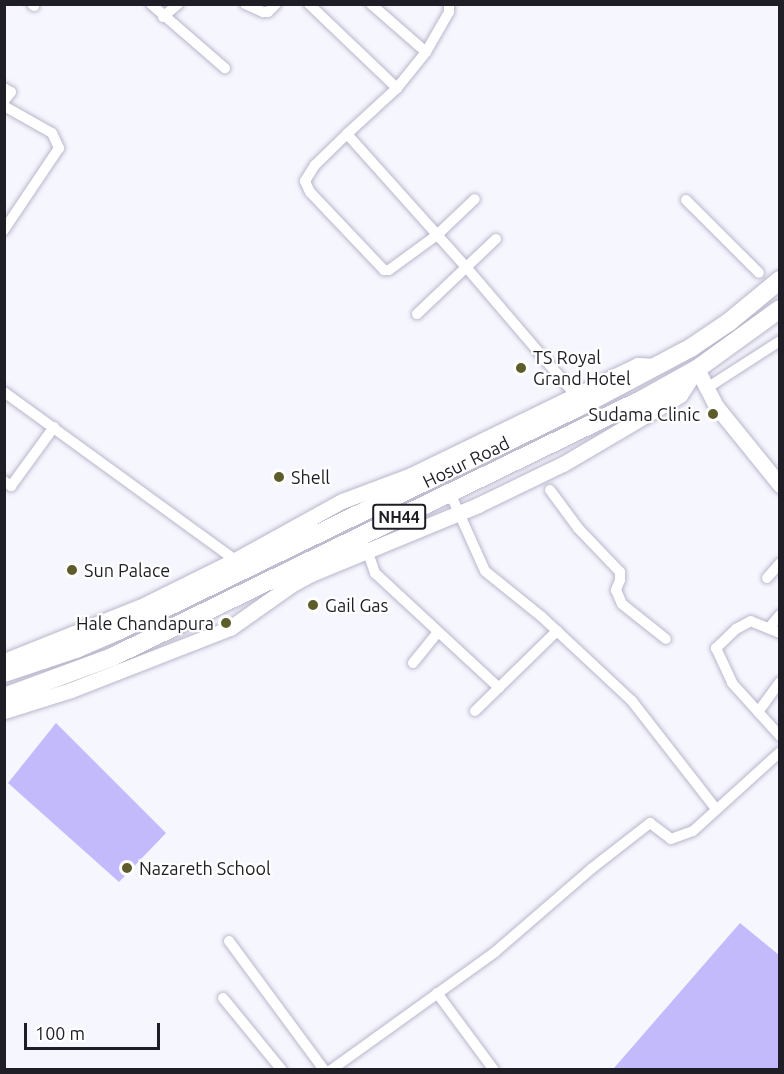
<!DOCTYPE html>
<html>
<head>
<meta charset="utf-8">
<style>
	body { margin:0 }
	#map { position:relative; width:784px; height:1074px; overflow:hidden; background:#f6f6fe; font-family:Ubuntu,sans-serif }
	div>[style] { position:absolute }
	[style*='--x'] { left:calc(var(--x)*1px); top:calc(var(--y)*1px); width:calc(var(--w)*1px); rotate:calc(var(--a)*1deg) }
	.green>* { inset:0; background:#c3bafc }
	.roads { filter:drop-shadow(0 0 2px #b8b6cb) drop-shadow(0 0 2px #b8b6cb) }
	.street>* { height:10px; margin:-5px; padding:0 5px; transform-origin:5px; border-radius:5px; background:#fff }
	.secondary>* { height:15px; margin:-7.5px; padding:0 7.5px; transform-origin:7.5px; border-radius:7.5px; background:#fff }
	.highway>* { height:18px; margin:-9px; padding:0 9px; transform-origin:9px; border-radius:9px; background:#fff }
	.dots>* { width:16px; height:16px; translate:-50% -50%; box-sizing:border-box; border:3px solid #fff; border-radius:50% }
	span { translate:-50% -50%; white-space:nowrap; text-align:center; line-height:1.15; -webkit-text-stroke:4.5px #fff; paint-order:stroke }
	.shield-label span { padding:2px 4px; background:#fff; border:2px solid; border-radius:4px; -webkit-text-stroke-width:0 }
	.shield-label { font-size:16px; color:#1f1e26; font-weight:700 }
	.poi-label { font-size:18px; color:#1f1e26 }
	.left { translate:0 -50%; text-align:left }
	.right { translate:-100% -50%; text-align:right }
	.street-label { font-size:18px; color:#1f1e26 }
	.frame { position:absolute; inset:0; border:6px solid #1f1e26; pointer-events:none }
	.scale { position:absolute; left:24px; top:1023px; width:136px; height:27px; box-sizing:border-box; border:3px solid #1f1e26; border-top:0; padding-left:8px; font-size:18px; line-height:21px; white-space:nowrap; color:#1f1e26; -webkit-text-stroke:4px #fff; paint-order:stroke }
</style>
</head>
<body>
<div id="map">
	<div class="green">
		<i style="clip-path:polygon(56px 723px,166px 833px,119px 882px,8px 783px)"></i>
		<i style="clip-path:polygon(740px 923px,779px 955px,779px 1069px,616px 1069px,614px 1068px)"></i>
	</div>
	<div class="roads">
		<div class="street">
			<i style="--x:32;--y:4;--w:3;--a:45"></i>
			<i style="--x:151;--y:4;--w:98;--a:40.9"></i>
			<i style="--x:245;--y:4;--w:20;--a:24"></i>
			<i style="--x:263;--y:12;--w:5;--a:0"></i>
			<i style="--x:268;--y:12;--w:11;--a:-45"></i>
			<i style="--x:309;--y:4;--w:122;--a:43.7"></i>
			<i style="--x:397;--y:88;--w:68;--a:137.4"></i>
			<i style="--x:347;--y:134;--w:178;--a:48.2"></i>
			<i style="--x:466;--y:267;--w:170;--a:49.5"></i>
			<i style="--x:371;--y:4;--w:73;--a:41.1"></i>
			<i style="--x:163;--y:17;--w:20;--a:-41"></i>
			<i style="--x:4;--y:88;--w:8;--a:30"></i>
			<i style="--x:11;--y:92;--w:11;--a:128"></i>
			<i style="--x:397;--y:88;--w:46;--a:-51.1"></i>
			<i style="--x:426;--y:52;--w:46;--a:-60.1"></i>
			<i style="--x:449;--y:12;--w:8;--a:-90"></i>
			<i style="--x:4;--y:106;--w:55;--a:29.4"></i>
			<i style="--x:52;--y:133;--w:17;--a:65"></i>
			<i style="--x:59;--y:148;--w:99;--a:123.9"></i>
			<i style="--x:347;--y:134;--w:45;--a:135.9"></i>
			<i style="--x:315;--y:165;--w:19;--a:122"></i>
			<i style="--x:305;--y:181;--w:12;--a:66"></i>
			<i style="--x:310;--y:192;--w:108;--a:46.5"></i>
			<i style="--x:384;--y:270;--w:5;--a:0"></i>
			<i style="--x:389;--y:270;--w:59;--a:-36.1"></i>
			<i style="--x:437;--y:235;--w:52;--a:-43.5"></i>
			<i style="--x:686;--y:200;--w:103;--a:45"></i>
			<i style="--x:417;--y:314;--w:109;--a:-43.5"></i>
			<i style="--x:707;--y:388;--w:87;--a:-32.8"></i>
			<i style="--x:4;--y:392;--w:286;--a:36"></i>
			<i style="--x:4;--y:481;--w:9;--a:36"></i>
			<i style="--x:11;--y:486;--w:73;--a:-53.9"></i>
			<i style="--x:550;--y:490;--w:47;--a:53.6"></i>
			<i style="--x:578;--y:528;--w:61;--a:46.3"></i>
			<i style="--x:620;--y:572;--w:8;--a:90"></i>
			<i style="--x:620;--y:580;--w:11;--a:112"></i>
			<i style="--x:616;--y:590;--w:15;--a:67"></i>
			<i style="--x:622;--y:604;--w:56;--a:38.5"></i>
			<i style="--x:450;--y:493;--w:85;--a:65.8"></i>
			<i style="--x:485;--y:571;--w:73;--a:38.9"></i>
			<i style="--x:542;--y:617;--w:123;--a:43"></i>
			<i style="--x:632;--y:701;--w:137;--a:52.1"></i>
			<i style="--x:366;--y:547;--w:28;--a:71"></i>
			<i style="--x:375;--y:573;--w:169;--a:42.8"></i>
			<i style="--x:767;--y:578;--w:20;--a:-49"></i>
			<i style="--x:769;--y:628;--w:17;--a:-50"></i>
			<i style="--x:780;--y:633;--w:31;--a:-158"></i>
			<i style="--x:751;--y:621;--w:17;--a:152"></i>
			<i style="--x:736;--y:629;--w:28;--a:136"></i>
			<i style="--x:716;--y:648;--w:38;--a:65"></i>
			<i style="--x:732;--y:683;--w:72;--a:47.8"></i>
			<i style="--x:413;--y:663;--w:38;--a:-51"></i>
			<i style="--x:475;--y:711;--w:115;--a:-44.3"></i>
			<i style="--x:758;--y:712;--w:37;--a:-54"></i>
			<i style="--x:229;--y:941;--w:160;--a:53.6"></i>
			<i style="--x:437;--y:993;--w:96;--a:53.5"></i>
			<i style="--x:223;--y:998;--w:93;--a:50.7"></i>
			<i style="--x:331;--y:1070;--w:202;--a:-35.7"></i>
			<i style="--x:495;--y:952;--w:127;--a:-40.8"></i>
			<i style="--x:591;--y:869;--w:75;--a:-37.9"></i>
			<i style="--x:650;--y:823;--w:26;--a:37"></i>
			<i style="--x:671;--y:839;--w:23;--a:-20"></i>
			<i style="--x:693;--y:831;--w:118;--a:-42.2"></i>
		</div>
		<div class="secondary">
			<i style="--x:4;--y:661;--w:151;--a:-21.8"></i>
			<i style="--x:144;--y:605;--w:102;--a:-26.3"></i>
			<i style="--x:235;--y:560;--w:122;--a:-28.9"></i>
			<i style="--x:342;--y:501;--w:74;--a:-20.6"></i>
			<i style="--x:411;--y:475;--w:252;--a:-25.9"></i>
			<i style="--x:638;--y:365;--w:19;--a:3"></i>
			<i style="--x:4;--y:711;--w:70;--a:-17.4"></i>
			<i style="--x:71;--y:690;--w:171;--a:-21.3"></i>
			<i style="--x:230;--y:628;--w:75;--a:-35.2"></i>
			<i style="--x:291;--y:585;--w:23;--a:-29"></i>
			<i style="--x:311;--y:574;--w:181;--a:-22.4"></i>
			<i style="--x:478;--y:505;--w:94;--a:-25.8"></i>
			<i style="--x:563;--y:464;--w:136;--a:-30.5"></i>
			<i style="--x:680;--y:395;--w:31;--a:-57"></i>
			<i style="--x:697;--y:369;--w:42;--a:62.8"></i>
			<i style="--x:716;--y:406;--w:102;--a:51"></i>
		</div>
		<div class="highway">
			<i style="--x:4;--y:673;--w:76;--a:-18.4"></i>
			<i style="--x:76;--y:649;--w:48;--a:-23.4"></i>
			<i style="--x:120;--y:630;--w:517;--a:-25.92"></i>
			<i style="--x:585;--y:404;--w:121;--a:-28"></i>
			<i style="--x:692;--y:347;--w:45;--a:-34"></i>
			<i style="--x:729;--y:322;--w:66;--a:-39.5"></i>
			<i style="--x:4;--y:697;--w:115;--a:-20.3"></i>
			<i style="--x:112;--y:657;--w:588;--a:-25.91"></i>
			<i style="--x:641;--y:400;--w:64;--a:-29"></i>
			<i style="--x:697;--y:369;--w:102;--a:-35.9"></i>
		</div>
	</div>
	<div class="dots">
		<i style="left:521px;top:368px;background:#5c5d2a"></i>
		<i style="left:713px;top:414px;background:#5c5d2a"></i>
		<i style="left:279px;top:477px;background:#5c5d2a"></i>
		<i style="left:72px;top:570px;background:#5c5d2a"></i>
		<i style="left:313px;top:605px;background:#5c5d2a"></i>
		<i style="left:226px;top:623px;background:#5c5d2a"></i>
		<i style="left:127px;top:868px;background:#5c5d2a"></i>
	</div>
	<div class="shield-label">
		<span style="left:399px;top:517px">NH44</span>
	</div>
	<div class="poi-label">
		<span class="left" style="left:533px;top:368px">TS Royal<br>Grand Hotel</span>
		<span class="right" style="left:700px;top:414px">Sudama Clinic</span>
		<span class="left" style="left:291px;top:477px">Shell</span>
		<span class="left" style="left:84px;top:570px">Sun Palace</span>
		<span class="left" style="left:325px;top:605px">Gail Gas</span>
		<span class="right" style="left:214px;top:623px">Hale Chandapura</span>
		<span class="left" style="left:139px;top:868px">Nazareth School</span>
	</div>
	<div class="street-label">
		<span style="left:466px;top:462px;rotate:-26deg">Hosur Road</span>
	</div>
	<div class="frame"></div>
	<div class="scale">100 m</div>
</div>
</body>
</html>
